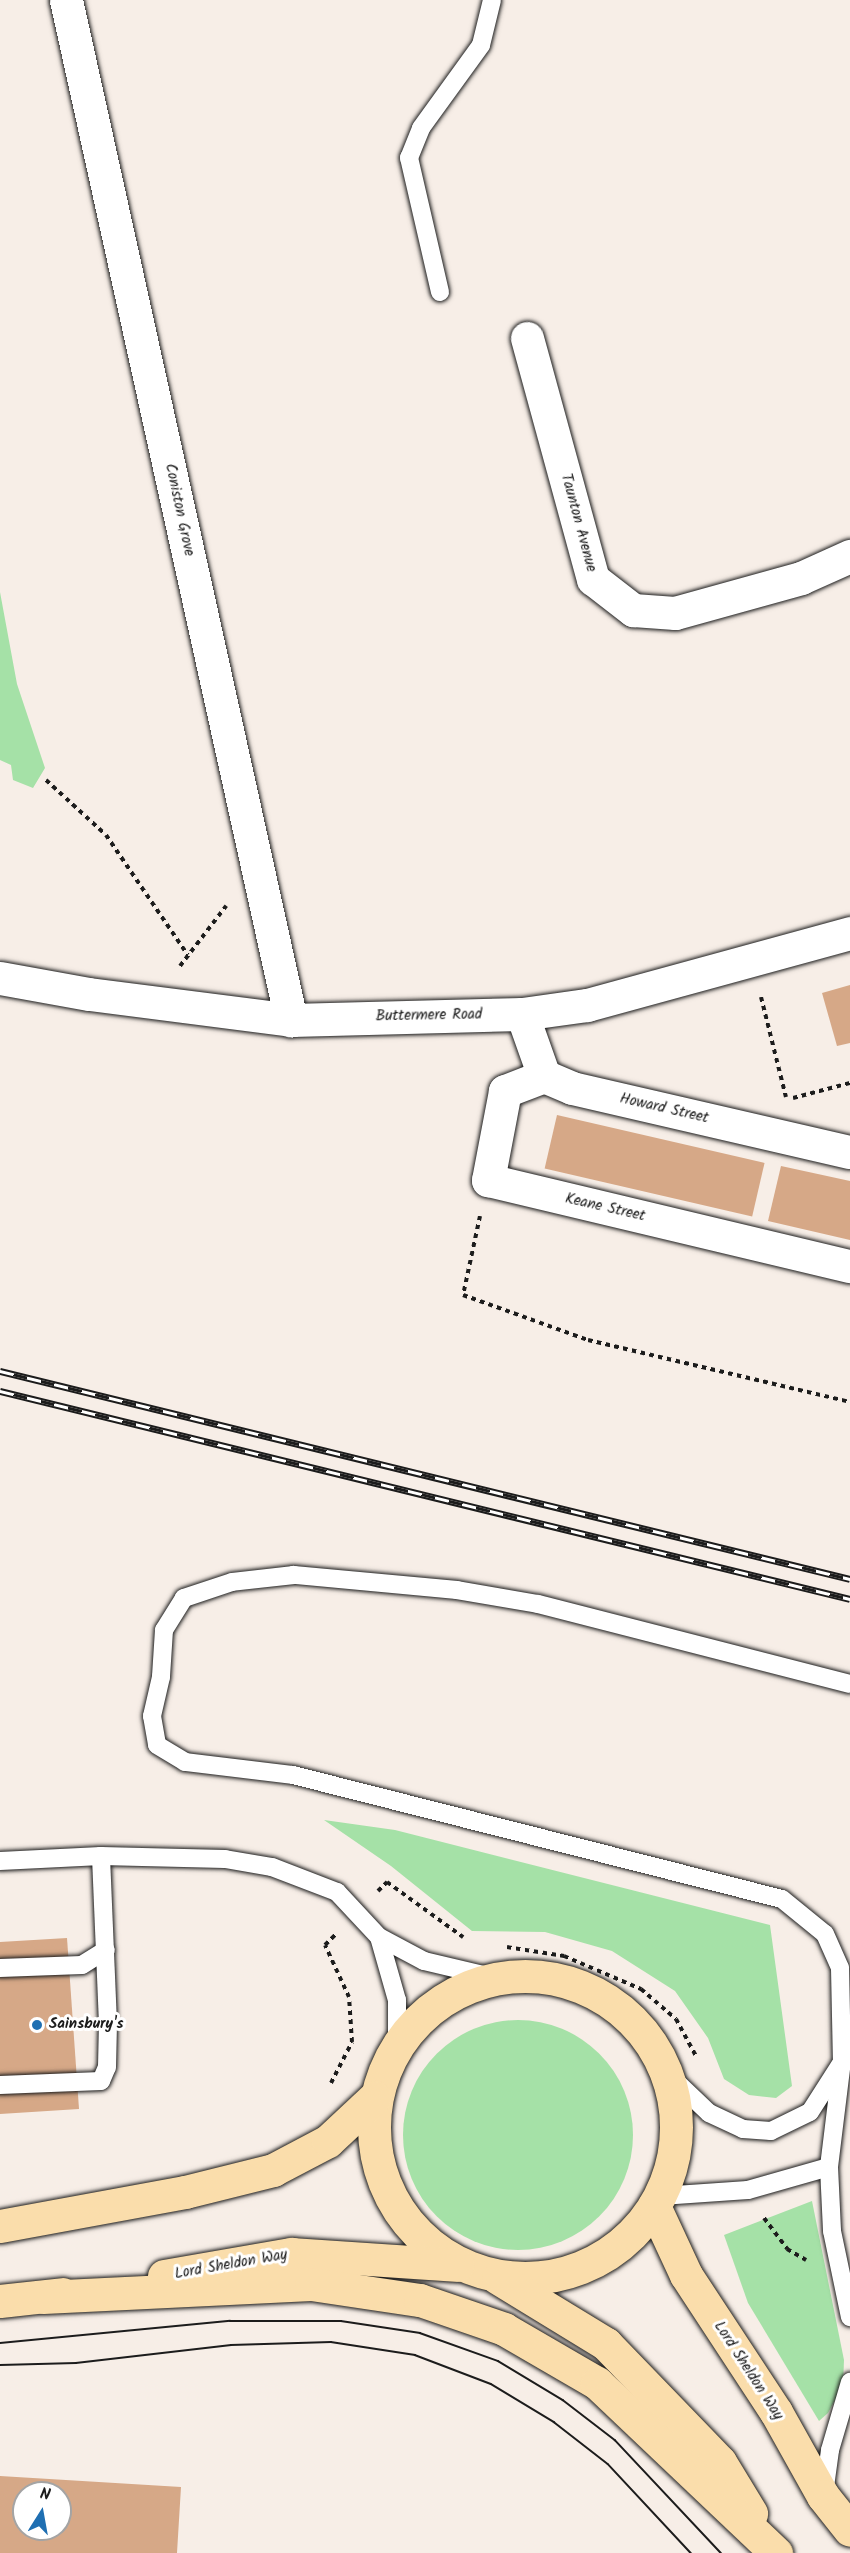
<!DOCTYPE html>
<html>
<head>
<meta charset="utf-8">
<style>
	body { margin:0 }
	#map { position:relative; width:850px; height:2553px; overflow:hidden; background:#f7eee7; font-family:Kalam,sans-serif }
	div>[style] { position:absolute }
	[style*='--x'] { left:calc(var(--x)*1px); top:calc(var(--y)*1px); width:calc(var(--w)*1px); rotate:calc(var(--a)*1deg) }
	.green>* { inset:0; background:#a5e1a7 }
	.round { border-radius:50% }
	.building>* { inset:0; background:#d6a887; transform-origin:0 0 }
	.path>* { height:4px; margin-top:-2px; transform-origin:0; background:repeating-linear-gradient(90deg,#1c1c1c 0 4.5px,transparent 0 9px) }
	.roads { filter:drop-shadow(0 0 2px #1c1c1c) drop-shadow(0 0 2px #1c1c1c) }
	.lane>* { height:18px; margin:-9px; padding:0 9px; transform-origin:9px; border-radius:9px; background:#fff }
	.street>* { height:33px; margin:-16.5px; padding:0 16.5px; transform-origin:16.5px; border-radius:16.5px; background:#fff }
	.highway>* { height:33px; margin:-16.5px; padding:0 16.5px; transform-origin:16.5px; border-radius:16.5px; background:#faddab }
	.highway>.ring { margin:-16.5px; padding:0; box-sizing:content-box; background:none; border:33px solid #faddab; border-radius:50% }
	.tram>* { height:1.5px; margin:-0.75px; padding:0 0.75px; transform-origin:0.75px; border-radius:0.75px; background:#1c1c1c }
	.rail>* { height:7px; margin-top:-3.5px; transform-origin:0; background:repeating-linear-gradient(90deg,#fff 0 14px,#1c1c1c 0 28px); box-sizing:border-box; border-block:2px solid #1c1c1c }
	.dots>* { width:16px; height:16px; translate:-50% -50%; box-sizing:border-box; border:3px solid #fff; border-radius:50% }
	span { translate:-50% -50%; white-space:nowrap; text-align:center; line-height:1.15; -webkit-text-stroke:6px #fff; paint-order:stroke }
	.street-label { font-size:15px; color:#1c1c1c }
	.poi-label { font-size:15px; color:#1c1c1c; font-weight:700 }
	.left { translate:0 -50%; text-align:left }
	.north { position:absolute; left:12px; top:2481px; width:60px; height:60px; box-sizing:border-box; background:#fff; border:2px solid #a4a4a4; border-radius:50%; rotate:11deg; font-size:16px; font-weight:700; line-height:24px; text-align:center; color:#1c1c1c }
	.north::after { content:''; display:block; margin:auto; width:21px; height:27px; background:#1f6fb2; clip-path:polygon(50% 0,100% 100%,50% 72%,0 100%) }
</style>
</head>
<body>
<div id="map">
	<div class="green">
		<i style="clip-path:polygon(0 592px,17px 684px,45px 768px,33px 788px,13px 780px,11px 765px,0 760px)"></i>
		<i style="clip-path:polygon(324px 1820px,395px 1830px,770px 1925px,792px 2086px,776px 2098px,749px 2095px,724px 2079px,708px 2038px,675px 1991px,612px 1951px,545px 1932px,472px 1931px,391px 1866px)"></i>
		<i class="round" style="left:403px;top:2020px;width:230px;height:230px"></i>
		<i style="clip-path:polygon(812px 2201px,844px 2360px,843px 2385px,828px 2413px,819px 2421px,748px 2303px,724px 2235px)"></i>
	</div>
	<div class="building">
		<i style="clip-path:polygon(850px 985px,850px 1043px,837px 1046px,822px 993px)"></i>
		<i style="left:557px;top:1115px;width:213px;height:55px;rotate:13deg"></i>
		<i style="clip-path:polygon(781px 1166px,850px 1181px,850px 1240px,768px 1221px)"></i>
		<i style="clip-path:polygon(67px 1938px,79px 2109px,0 2114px,0 1942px)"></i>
		<i style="clip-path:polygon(evenodd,0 2476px,181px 2487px,177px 2553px,0 2553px,0 2476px,24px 2493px,60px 2493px,60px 2529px,24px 2529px,24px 2493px)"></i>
	</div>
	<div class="path">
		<i style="--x:46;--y:780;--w:81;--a:42.5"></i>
		<i style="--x:106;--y:835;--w:145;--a:55.7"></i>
		<i style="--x:180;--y:966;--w:76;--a:-52.5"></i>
		<i style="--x:761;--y:997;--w:103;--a:76"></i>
		<i style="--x:793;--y:1098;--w:59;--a:-14.7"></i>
		<i style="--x:480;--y:1216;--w:81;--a:102.1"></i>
		<i style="--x:463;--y:1295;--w:133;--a:19.8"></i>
		<i style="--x:588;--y:1340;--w:269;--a:13.3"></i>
		<i style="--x:378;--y:1891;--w:13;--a:-45"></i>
		<i style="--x:387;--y:1882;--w:94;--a:35.9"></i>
		<i style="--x:507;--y:1947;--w:58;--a:9"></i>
		<i style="--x:564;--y:1956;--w:84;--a:23.2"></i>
		<i style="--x:641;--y:1989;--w:46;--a:40.6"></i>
		<i style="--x:676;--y:2019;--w:42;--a:61.6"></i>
		<i style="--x:331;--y:2083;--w:46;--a:-62.9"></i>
		<i style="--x:352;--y:2042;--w:45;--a:-93.8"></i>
		<i style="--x:349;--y:1997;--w:57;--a:-114.8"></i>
		<i style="--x:325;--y:1945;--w:14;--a:-45"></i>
		<i style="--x:764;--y:2218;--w:39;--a:53"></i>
		<i style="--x:787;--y:2249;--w:22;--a:30"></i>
	</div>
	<div class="roads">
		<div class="lane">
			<i style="--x:440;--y:292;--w:138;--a:-103"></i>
			<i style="--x:409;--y:158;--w:32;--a:-68"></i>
			<i style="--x:421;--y:128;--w:102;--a:-54.1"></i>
			<i style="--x:481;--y:45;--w:46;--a:-76.3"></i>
			<i style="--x:850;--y:1684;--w:322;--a:-165.6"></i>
			<i style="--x:538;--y:1604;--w:82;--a:-170.2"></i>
			<i style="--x:457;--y:1590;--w:164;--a:-174.7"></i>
			<i style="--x:294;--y:1575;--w:62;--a:173.6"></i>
			<i style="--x:232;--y:1582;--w:51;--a:161.6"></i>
			<i style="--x:184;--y:1598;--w:38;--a:122"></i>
			<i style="--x:164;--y:1630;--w:47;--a:93.7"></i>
			<i style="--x:161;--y:1677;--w:40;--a:103"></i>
			<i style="--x:152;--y:1716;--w:29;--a:80"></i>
			<i style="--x:157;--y:1745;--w:33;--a:31"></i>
			<i style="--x:185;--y:1762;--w:109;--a:6.9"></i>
			<i style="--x:293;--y:1775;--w:504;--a:14.23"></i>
			<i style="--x:782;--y:1899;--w:55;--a:39.1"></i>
			<i style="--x:825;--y:1934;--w:37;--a:66"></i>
			<i style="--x:840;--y:1968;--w:93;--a:88.8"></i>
			<i style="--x:842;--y:2061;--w:107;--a:97"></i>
			<i style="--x:829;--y:2167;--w:64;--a:87.3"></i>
			<i style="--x:832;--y:2231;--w:88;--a:78.2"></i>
			<i style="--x:0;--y:1861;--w:101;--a:-2.8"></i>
			<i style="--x:101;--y:1856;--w:124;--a:1.4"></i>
			<i style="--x:225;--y:1859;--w:48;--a:9.7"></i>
			<i style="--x:272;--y:1867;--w:70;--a:21"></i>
			<i style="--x:337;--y:1892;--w:62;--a:47"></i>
			<i style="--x:379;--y:1937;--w:51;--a:28.1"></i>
			<i style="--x:424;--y:1961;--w:74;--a:13.3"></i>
			<i style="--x:379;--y:1937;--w:66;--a:74.1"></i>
			<i style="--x:397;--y:2000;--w:44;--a:90"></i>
			<i style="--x:0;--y:1968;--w:82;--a:-2.1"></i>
			<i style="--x:82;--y:1965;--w:28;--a:-32"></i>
			<i style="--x:667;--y:2073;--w:58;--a:43.6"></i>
			<i style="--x:709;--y:2113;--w:38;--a:25"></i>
			<i style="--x:743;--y:2129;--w:28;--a:4"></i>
			<i style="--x:771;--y:2131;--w:43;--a:-26"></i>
			<i style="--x:810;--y:2112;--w:56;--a:-57.4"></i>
			<i style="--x:0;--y:2085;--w:101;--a:-2.3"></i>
			<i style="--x:101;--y:2081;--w:15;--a:-67"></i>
			<i style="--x:107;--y:2067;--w:43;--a:-88.7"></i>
			<i style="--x:108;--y:2024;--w:168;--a:-92.4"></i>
			<i style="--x:661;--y:2196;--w:87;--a:-3.9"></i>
			<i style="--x:748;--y:2190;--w:84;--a:-15.9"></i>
			<i style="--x:824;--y:2494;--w:44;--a:-82.2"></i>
			<i style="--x:830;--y:2450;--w:71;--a:-73.6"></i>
		</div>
		<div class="street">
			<i style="--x:66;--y:0;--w:1045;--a:77.56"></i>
			<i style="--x:527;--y:338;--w:250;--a:74.7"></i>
			<i style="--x:593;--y:579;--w:51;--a:37.8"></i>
			<i style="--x:633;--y:610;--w:42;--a:4.1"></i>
			<i style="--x:675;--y:613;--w:131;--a:-15.5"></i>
			<i style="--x:801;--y:578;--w:54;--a:-24.2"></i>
			<i style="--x:0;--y:978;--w:90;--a:10.2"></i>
			<i style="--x:89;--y:994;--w:204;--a:7.3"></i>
			<i style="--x:291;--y:1020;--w:231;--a:-1.5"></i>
			<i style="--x:522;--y:1014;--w:66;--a:-7.9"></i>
			<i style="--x:587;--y:1005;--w:273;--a:-15.3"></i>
			<i style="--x:522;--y:1014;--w:66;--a:70.5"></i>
			<i style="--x:544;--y:1076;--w:30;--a:23"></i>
			<i style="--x:572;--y:1088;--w:285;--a:13"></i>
			<i style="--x:544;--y:1076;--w:42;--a:159"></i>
			<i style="--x:505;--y:1091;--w:91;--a:100.8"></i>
			<i style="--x:488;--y:1180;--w:372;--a:13.4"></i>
		</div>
		<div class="highway">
			<i class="ring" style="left:374px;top:1976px;width:269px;height:269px"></i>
			<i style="--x:654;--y:2206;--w:76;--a:65.1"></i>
			<i style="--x:686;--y:2275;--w:164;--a:56.7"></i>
			<i style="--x:776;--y:2412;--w:96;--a:60.8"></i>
			<i style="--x:823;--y:2496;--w:43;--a:51.5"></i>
			<i style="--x:0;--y:2226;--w:188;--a:-10.4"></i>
			<i style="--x:185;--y:2192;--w:91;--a:-14"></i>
			<i style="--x:273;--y:2170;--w:62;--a:-27.8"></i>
			<i style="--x:328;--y:2141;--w:64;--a:-43.1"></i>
			<i style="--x:164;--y:2276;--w:130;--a:-9.8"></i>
			<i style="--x:292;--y:2254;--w:166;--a:3.8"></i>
			<i style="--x:498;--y:2278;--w:127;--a:31.4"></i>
			<i style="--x:606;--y:2344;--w:164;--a:46"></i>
			<i style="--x:720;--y:2462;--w:60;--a:58.7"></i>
			<i style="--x:43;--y:2297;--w:268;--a:-2.8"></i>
			<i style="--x:311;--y:2284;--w:110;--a:8.4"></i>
			<i style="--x:420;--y:2300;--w:89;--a:19"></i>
			<i style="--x:504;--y:2329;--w:108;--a:30.1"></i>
			<i style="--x:597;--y:2383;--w:247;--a:43.5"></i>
			<i style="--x:0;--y:2301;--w:63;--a:-6.3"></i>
		</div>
	</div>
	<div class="tram">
		<i style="--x:0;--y:2343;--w:231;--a:-5.5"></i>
		<i style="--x:230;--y:2321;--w:111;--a:0"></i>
		<i style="--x:341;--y:2321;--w:80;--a:8.6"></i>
		<i style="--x:420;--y:2333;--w:83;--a:19.7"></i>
		<i style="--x:498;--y:2361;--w:76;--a:31"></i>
		<i style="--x:563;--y:2400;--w:66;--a:37.6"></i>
		<i style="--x:615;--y:2440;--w:155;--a:46.8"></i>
		<i style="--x:0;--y:2365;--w:76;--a:-1.5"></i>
		<i style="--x:76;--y:2363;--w:156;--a:-6.6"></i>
		<i style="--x:231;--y:2345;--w:100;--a:-1.7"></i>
		<i style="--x:331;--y:2342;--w:85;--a:8.8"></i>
		<i style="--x:415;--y:2355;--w:81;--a:20.9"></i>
		<i style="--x:491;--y:2384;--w:74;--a:31.1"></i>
		<i style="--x:554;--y:2422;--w:68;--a:37.9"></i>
		<i style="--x:608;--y:2464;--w:122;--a:47"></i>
	</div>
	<div class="rail">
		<i style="--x:0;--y:1371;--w:875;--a:13.75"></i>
		<i style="--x:0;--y:1391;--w:875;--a:13.75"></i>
	</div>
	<div class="dots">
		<i style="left:37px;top:2025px;background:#1f6fb2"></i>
	</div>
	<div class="street-label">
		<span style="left:179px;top:510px;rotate:78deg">Coniston Grove</span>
		<span style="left:578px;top:523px;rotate:75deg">Taunton Avenue</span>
		<span style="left:429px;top:1016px;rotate:-1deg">Buttermere Road</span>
		<span style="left:664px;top:1109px;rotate:13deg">Howard Street</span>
		<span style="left:605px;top:1208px;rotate:13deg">Keane Street</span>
		<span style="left:231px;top:2265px;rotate:-10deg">Lord Sheldon Way</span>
		<span style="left:748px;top:2371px;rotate:57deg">Lord Sheldon Way</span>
	</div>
	<div class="poi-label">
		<span class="left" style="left:49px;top:2025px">Sainsbury's</span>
	</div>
	<div class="north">N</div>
</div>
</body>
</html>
